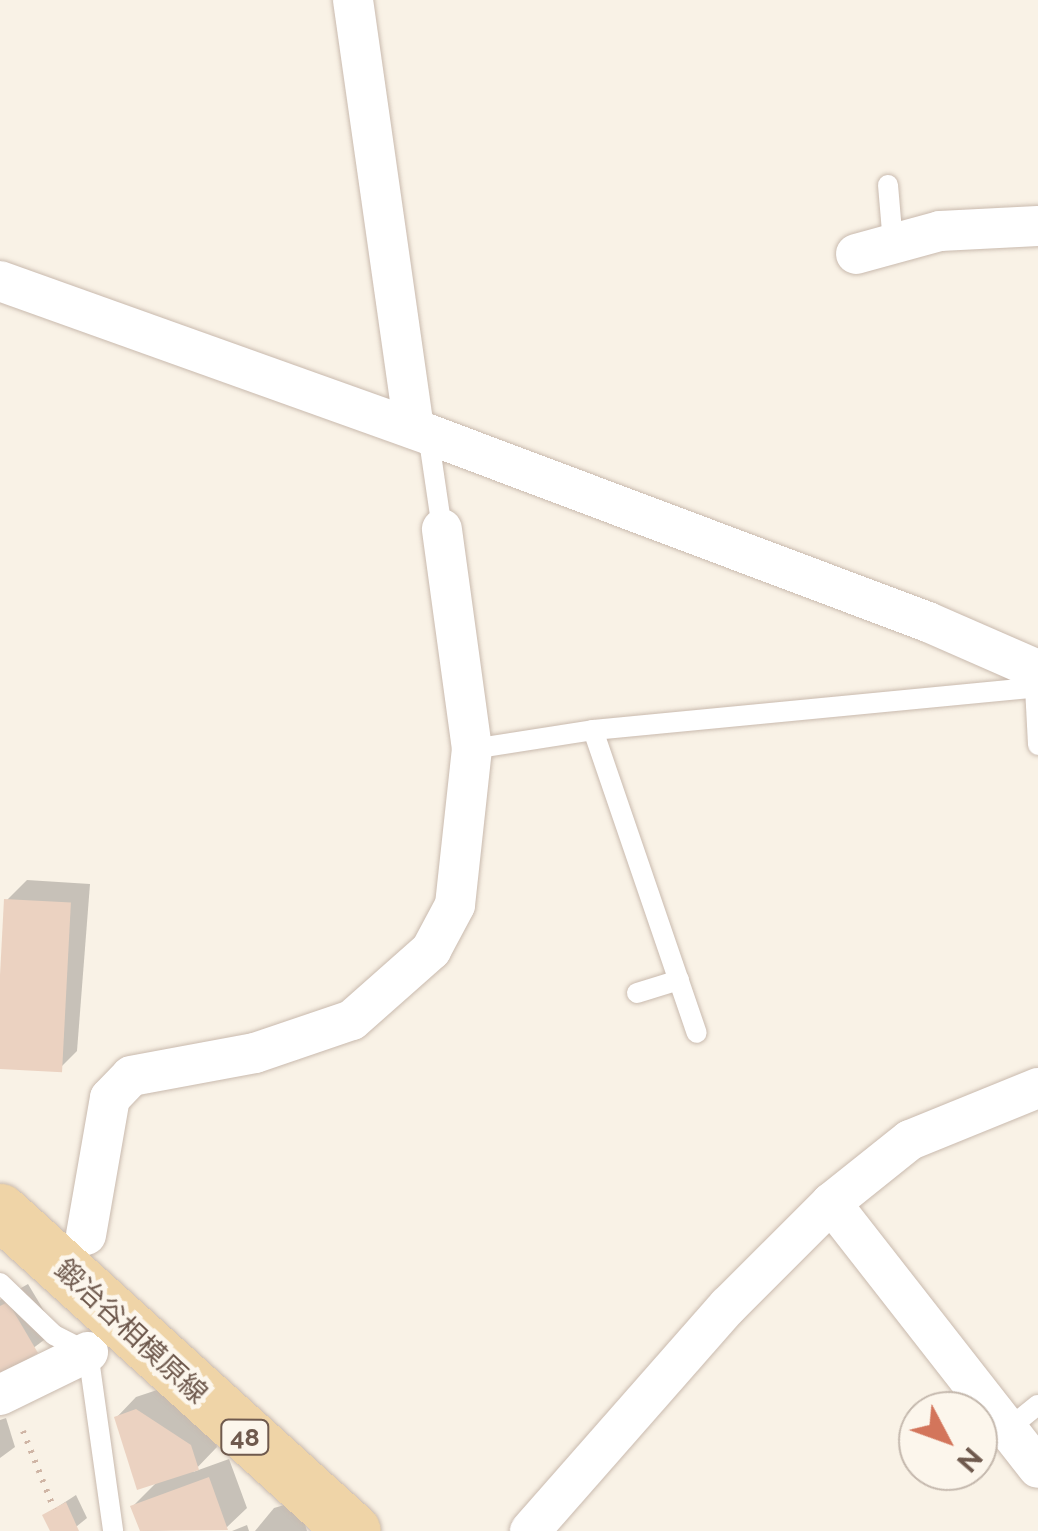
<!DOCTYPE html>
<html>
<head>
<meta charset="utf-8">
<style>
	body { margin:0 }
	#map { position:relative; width:1038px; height:1531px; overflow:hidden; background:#f9f2e6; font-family:Raleway,"Noto Sans JP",sans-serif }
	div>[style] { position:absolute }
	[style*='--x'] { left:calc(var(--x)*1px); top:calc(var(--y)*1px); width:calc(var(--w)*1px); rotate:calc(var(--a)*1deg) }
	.shadow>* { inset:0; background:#0003 }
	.building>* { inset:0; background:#ebd2c1; transform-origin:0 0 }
	.path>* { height:6px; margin-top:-3px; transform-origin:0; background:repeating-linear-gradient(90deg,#cfb5a5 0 2.5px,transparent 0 10.5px) }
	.roads { filter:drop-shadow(0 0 2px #c9baae) drop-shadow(0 0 2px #c9baae) }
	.lane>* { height:20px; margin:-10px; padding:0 10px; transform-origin:10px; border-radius:10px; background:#fff }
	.street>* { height:40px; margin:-20px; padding:0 20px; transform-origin:20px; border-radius:20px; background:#fff }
	.primary>* { height:55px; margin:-27.5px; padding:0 27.5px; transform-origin:27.5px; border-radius:27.5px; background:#efd4a7 }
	span { translate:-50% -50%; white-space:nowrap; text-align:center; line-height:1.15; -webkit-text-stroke:9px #fcf6ec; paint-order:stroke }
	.shield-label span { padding:2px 8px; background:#fcf6ec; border:2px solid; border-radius:8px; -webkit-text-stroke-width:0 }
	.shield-label { font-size:25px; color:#6f5a4e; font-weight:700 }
	.street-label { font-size:28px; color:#6f5a4e }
	.north { position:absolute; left:898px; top:1391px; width:100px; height:100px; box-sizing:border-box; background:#fcf6ec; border:2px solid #c4b8ad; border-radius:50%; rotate:131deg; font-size:28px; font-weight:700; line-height:40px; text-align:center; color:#6f5a4e }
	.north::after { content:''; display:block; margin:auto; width:35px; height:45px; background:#d3755b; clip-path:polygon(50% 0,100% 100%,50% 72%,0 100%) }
</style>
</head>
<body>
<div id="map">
	<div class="shadow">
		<i style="clip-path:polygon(27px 880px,90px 884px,77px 1051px,57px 1071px,0 1067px,7px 900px)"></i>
		<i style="clip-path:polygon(28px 1284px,56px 1331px,0 1373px,0 1300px)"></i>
		<i style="clip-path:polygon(157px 1390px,210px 1425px,217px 1447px,193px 1472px,229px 1459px,247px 1508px,226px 1528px,142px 1531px,133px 1506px,159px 1480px,116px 1418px,136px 1397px)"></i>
		<i style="clip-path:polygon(6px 1418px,15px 1447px,0 1458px,0 1420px)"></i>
		<i style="clip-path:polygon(76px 1495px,87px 1518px,71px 1531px,53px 1531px,45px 1515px)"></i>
		<i style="clip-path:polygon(298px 1501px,307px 1531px,255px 1531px,274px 1508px)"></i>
		<i style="clip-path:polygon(247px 1525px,249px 1531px,232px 1531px)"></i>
	</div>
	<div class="building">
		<i style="left:4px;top:899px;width:67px;height:170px;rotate:3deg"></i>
		<i style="clip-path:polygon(8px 1302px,38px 1353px,0 1376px,0 1306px)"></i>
		<i style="clip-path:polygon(136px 1409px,191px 1445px,199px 1470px,137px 1490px,114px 1417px)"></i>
		<i style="clip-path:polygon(209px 1477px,228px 1530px,140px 1531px,130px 1506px)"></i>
		<i style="clip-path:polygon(66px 1502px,79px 1531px,50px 1531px,42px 1515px)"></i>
	</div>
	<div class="path">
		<i style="--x:23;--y:1431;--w:84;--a:68.3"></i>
	</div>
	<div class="roads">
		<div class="lane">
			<i style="--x:888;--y:185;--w:58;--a:85.1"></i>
			<i style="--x:428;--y:434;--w:96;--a:81.6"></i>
			<i style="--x:1035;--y:687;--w:58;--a:87"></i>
			<i style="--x:593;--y:730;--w:320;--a:71.1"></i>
			<i style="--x:472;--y:749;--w:122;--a:-8.9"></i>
			<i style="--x:593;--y:730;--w:447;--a:-5.5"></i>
			<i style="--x:637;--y:993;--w:44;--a:-17.2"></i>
			<i style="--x:0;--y:1283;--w:75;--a:43.9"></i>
			<i style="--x:54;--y:1335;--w:38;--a:27"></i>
			<i style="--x:88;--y:1352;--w:181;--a:82"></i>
			<i style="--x:1008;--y:1429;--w:38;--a:-39"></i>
		</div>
		<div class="street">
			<i style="--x:353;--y:0;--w:433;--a:81.9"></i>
			<i style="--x:856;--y:254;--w:87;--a:-15.3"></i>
			<i style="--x:940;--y:231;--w:98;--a:-2.9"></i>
			<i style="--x:0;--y:281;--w:455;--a:19.7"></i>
			<i style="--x:428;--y:434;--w:534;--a:20.61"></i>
			<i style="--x:928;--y:622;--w:120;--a:23.6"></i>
			<i style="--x:831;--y:1203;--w:336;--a:52"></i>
			<i style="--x:86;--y:1235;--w:139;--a:-80.1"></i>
			<i style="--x:110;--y:1098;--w:30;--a:-46"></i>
			<i style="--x:131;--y:1076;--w:126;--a:-10.5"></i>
			<i style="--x:255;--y:1053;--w:102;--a:-18.8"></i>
			<i style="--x:352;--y:1020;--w:106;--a:-41.5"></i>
			<i style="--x:431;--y:950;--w:51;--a:-61.9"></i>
			<i style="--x:455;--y:905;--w:157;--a:-83.8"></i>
			<i style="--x:472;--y:749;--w:222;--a:-97.8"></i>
			<i style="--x:0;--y:1395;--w:98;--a:-26"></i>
			<i style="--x:530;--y:1531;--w:300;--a:-48.7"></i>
			<i style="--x:728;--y:1306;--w:146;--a:-45"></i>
			<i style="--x:831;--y:1203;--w:101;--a:-38.6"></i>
			<i style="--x:910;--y:1140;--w:138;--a:-22.1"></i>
		</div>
		<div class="primary">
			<i style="--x:0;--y:1211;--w:476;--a:42.2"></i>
		</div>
	</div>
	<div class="shield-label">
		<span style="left:245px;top:1437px">48</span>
	</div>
	<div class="street-label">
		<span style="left:131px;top:1332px;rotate:43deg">鍛冶谷相模原線</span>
	</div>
	<div class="north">N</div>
</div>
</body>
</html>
